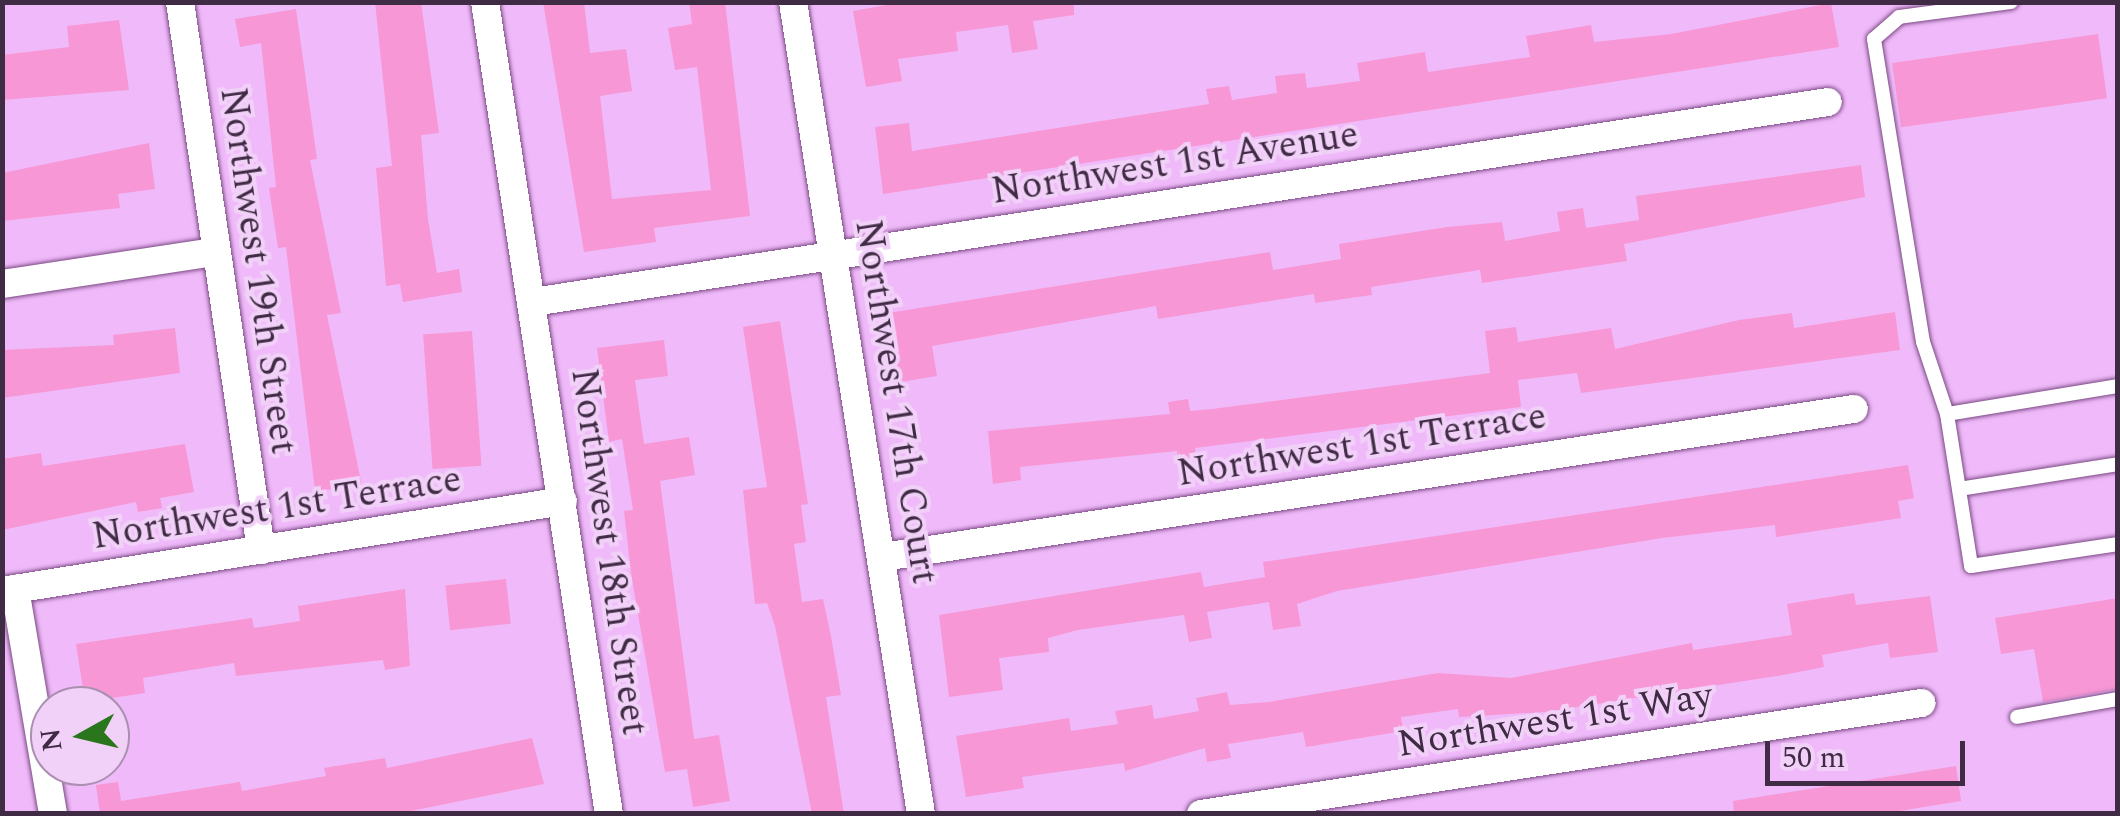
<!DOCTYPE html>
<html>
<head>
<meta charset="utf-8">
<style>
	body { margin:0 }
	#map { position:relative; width:2120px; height:816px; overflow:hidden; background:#f0bafa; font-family:Spectral,serif }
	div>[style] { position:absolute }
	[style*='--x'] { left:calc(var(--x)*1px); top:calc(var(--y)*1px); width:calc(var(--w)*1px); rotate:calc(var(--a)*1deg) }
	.building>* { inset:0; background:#f797d6; transform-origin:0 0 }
	.roads { filter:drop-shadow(0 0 2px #7a4a83) drop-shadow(0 0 2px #7a4a83) }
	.service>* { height:14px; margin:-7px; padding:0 7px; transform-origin:7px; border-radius:7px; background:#fff }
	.minor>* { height:28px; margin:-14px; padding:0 14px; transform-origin:14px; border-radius:14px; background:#fff }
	span { translate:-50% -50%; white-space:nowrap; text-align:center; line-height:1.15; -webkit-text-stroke:8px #f1d1f7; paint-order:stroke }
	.street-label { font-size:38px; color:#402b45 }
	.frame { position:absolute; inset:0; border:5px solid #402b45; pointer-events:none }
	.north { position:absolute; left:30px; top:686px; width:100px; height:100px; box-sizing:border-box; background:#f1d1f7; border:2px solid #aa8fb0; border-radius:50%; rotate:262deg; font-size:28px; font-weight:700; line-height:40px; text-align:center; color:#402b45 }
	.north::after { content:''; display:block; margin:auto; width:35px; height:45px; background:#2a761c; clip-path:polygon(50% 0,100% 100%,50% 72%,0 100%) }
	.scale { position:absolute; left:1765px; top:741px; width:200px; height:45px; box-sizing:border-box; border:5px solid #402b45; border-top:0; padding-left:12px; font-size:30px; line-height:35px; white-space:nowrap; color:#402b45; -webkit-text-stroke:8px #f1d1f7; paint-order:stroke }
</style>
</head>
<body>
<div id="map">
	<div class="building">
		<i style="clip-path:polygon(375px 2px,421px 2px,439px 133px,421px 135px,428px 219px,437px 273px,459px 269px,462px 292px,403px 302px,400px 284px,386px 286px,376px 168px,392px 166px)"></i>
		<i style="clip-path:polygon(543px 2px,584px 2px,590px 53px,626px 49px,632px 91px,600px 96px,612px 199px,711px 190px,697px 67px,675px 70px,668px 28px,692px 24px,689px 2px,725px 2px,750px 216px,654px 228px,656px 242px,584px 252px)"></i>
		<i style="clip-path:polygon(903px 2px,1074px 2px,1074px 15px,1033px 21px,1038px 49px,1012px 53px,1008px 25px,956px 32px,958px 51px,898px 59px,902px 81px,866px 87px,853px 11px)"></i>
		<i style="clip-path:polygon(1831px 3px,1839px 47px,883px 194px,875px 127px,909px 123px,912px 151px,1209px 104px,1206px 89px,1229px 86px,1232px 100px,1277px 93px,1275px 76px,1305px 73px,1307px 88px,1360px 81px,1357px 63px,1425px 52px,1428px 72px,1530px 57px,1526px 36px,1591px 25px,1594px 42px,1671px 34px)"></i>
		<i style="clip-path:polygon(296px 9px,317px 159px,310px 160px,341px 313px,327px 315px,362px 486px,315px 491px,286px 247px,278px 248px,269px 188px,276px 187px,261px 43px,240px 47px,235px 19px)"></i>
		<i style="clip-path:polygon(119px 20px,129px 90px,2px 100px,2px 55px,69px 47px,67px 26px)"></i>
		<i style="left:2098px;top:34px;width:65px;height:208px;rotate:82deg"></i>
		<i style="clip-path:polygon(149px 143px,155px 189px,118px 194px,120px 208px,2px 221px,2px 173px)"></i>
		<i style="clip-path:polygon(1861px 165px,1865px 197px,1624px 244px,1627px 261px,1482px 283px,1480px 270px,1371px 287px,1372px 295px,1315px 303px,1314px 294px,1158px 319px,1156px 306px,932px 346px,937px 376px,900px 382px,888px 313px,1270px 252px,1273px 270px,1341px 259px,1339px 244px,1447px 227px,1502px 222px,1505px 241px,1560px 231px,1557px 212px,1583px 208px,1586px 228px,1639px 220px,1636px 196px)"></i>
		<i style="clip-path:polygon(1895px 312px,1900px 350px,1581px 393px,1577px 373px,1518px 380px,1521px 407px,1195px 448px,1196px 459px,1178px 462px,1177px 451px,1020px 467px,1021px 480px,993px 484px,988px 431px,1170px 414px,1168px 402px,1188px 399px,1190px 411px,1212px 409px,1490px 373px,1485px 331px,1516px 327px,1518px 342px,1611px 328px,1615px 349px,1739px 320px,1792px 313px,1794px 328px)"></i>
		<i style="clip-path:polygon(780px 321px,808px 504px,801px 505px,806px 542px,794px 544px,802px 602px,823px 599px,831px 636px,841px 695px,826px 697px,844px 814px,812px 814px,775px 626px,767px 603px,755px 604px,743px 490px,767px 487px,743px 327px)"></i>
		<i style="clip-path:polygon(175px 328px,180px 373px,2px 398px,2px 350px,114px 345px,113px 335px)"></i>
		<i style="left:472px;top:331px;width:135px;height:49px;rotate:86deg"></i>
		<i style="clip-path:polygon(664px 340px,668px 376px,635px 380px,644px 444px,689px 437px,695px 475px,660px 481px,694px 739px,719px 735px,730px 801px,693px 807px,687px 769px,665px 772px,631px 573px,624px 511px,633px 510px,622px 439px,609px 442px,597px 348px)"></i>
		<i style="clip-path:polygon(185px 444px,194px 492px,160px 498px,162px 508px,138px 512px,136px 502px,2px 530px,2px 459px,41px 453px,43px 466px)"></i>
		<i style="clip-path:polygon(1908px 465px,1914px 498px,1898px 501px,1901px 518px,1776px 537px,1775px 525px,1662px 538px,1337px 591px,1297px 604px,1301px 626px,1273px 630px,1269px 602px,1207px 612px,1212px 638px,1189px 642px,1184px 615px,1078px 630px,1048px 638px,1049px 652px,999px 658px,1003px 690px,949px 697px,939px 615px,1201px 572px,1204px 587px,1265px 577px,1263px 562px)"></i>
		<i style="left:506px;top:579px;width:45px;height:61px;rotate:84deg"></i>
		<i style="clip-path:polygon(405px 589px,410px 666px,385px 670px,383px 660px,236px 676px,234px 663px,143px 678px,145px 693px,85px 702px,76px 644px,252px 618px,254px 628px,300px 621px,298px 606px)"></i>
		<i style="clip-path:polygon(1854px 593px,1856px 605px,1930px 596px,1938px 652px,1890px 658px,1888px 643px,1822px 655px,1824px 667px,1783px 675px,1545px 712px,1459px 717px,1458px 709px,1401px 717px,1403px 731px,1306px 747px,1303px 732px,1228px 744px,1231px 758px,1207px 762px,1205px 748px,1125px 771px,1124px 763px,1022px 777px,1024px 788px,966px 797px,956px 736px,1069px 718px,1071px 731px,1118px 724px,1115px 711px,1152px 705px,1154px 719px,1199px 711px,1196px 698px,1227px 692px,1230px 705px,1269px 702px,1438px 673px,1511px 678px,1692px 643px,1693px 650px,1792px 635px,1787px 604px)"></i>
		<i style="clip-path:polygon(2118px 598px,2118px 689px,2043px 702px,2034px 649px,2001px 654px,1995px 618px)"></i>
		<i style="clip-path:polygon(532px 738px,544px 784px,406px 812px,100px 814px,96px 785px,118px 782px,121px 801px,240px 782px,242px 791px,326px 776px,324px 768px,385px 758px,387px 768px)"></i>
		<i style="clip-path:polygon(1956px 766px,1961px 801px,1881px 814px,1734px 814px,1733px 801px)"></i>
	</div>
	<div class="roads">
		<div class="service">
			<i style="--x:2118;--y:386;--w:173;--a:170.7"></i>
			<i style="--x:1947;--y:414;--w:154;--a:81"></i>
			<i style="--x:1971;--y:566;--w:149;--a:-8.5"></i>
			<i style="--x:1947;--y:414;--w:76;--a:-108.4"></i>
			<i style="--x:1923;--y:342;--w:307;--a:-99.2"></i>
			<i style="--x:1874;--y:39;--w:33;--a:-41"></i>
			<i style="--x:1899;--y:17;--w:113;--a:-7.6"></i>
			<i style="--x:1959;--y:489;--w:161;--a:-8.9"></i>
			<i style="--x:2017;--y:717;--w:103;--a:-10.1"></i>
		</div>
		<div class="minor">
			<i style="--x:180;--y:2;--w:554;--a:81.59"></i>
			<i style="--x:485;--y:2;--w:821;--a:81.32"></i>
			<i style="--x:793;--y:2;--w:822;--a:81.04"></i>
			<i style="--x:2;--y:284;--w:213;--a:-8.6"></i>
			<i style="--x:533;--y:302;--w:1310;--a:-8.78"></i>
			<i style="--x:883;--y:557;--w:982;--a:-8.67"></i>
			<i style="--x:15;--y:589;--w:228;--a:80.4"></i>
			<i style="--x:2;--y:591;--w:568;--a:-9.11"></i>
			<i style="--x:1201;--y:814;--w:729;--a:-8.76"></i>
		</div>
	</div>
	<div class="street-label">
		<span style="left:1175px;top:164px;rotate:-9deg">Northwest 1st Avenue</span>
		<span style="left:257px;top:271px;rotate:82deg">Northwest 19th Street</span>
		<span style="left:895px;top:402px;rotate:81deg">Northwest 17th Court</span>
		<span style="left:1362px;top:446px;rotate:-9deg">Northwest 1st Terrace</span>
		<span style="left:277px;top:509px;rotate:-9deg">Northwest 1st Terrace</span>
		<span style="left:608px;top:552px;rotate:82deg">Northwest 18th Street</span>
		<span style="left:1555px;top:721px;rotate:-9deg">Northwest 1st Way</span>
	</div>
	<div class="frame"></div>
	<div class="north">N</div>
	<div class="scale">50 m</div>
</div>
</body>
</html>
